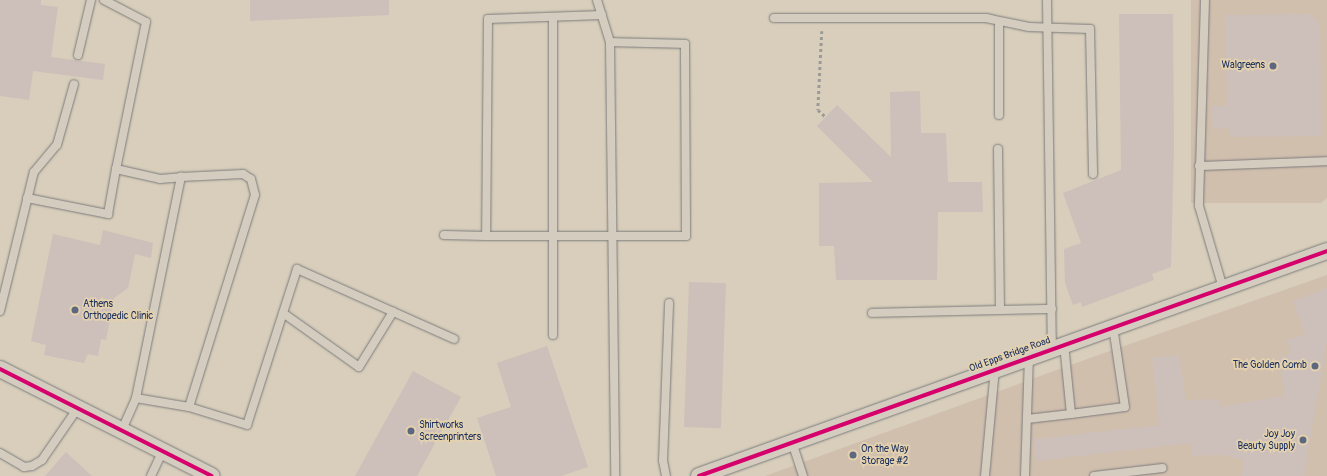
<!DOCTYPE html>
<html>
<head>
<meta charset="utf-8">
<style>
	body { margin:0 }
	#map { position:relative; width:1327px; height:476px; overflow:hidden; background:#d8cebb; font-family:Pangolin,sans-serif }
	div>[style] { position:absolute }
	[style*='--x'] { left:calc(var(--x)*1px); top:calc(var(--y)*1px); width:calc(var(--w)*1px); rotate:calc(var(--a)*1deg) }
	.built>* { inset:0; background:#d1bfae }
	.building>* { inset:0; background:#cdbfba; transform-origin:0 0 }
	.path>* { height:2.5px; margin-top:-1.25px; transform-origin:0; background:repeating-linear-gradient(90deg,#9c9a97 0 3px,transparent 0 6px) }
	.roads { filter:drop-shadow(0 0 1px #7c7c7c) drop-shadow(0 0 1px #7c7c7c) }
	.service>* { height:8px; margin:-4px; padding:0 4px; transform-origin:4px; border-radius:4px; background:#d4ccbf }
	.minor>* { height:16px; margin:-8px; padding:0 8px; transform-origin:8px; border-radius:8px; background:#d4ccbf }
	.cycleway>* { height:4px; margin:-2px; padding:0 2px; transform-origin:2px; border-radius:2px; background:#d6006c }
	.dots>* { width:11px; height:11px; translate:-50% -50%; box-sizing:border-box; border:2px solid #e4d2af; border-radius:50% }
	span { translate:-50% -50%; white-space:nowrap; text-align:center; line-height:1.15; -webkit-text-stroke:3.5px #e4d2af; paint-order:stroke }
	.poi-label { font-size:10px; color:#1b2f5e }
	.right { translate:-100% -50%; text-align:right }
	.left { translate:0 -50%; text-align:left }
	.street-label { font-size:10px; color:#1b2f5e }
</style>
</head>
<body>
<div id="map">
	<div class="built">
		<i style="clip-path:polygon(1191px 0,1327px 0,1327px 198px,1321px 203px,1191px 203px)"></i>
		<i style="clip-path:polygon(1327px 275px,1327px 476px,765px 476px,1090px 358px)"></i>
	</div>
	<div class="building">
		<i style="clip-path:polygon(0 0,41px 0,41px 5px,58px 7px,51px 57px,105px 64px,103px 80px,33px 71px,29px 100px,0 96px)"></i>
		<i style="clip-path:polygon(250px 0,389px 0,389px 15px,250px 21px)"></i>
		<i style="clip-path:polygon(1119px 14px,1173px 14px,1174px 148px,1171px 267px,1152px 274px,1154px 280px,1082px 307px,1081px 302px,1073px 305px,1065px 283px,1064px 249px,1081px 243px,1063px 193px,1121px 170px)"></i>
		<i style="clip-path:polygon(1310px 14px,1320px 23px,1321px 136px,1230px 137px,1230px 128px,1213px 129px,1212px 106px,1227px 106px,1225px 15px)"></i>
		<i style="clip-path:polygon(920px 91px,921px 133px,946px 133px,948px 182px,982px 182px,983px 212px,938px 212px,937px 280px,836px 280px,834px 246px,819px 246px,819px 183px,873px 182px,817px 126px,837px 105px,891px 157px,890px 92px)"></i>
		<i style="clip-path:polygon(103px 230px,153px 243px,151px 258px,135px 254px,128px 288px,114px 298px,106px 340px,101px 339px,98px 356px,88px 354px,84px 363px,44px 355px,46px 345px,31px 341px,53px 234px,100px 245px)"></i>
		<i style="left:689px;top:282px;width:37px;height:145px;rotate:2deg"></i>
		<i style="clip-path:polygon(1327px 288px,1327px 340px,1304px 476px,1242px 476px,1244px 460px,1222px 455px,1191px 456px,1191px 443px,1036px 461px,1034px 439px,1159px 425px,1152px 358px,1179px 355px,1186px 400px,1219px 399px,1219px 407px,1284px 396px,1280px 358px,1291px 353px,1287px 340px,1305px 334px,1293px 301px)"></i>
		<i style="clip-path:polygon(547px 346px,588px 467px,561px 476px,496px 476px,477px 418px,511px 407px,497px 363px)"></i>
		<i style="clip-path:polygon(413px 371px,461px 397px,428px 456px,417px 476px,355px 476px)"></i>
		<i style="clip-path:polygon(66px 452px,92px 476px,45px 476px)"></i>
	</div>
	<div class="path">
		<i style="--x:822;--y:31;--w:79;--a:92.9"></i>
		<i style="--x:818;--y:110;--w:11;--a:41"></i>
	</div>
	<div class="roads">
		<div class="service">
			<i style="--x:104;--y:0;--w:47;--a:27.6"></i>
			<i style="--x:146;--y:22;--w:150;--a:101.5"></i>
			<i style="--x:116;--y:169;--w:45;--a:12.8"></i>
			<i style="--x:160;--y:179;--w:21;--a:-5"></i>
			<i style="--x:597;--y:0;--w:44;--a:72.8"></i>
			<i style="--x:610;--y:42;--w:434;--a:89.3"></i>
			<i style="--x:1047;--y:0;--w:348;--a:89.2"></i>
			<i style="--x:1205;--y:0;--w:206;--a:91.7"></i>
			<i style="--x:1199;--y:206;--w:85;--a:73.7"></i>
			<i style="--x:602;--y:15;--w:114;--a:178"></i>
			<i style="--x:488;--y:19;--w:217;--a:90.5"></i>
			<i style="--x:486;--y:236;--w:200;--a:0"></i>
			<i style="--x:686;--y:236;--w:192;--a:-90.3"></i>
			<i style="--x:685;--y:44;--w:75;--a:-178.5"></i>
			<i style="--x:774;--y:18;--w:212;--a:0"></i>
			<i style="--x:986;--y:18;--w:44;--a:11.8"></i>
			<i style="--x:1029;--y:27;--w:61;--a:1.9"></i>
			<i style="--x:1090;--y:29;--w:145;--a:88.8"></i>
			<i style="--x:78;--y:55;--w:57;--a:-76.7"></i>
			<i style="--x:999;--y:115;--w:93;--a:-90"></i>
			<i style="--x:998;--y:149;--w:160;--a:89.3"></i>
			<i style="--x:1199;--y:166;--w:128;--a:-2.2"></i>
			<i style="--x:27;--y:198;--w:83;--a:11.2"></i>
			<i style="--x:108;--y:214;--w:46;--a:-79.9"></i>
			<i style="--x:444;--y:235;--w:42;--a:1.4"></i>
			<i style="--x:0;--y:311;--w:143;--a:-76.3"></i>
			<i style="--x:34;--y:172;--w:35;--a:-50"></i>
			<i style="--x:57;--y:145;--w:63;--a:-74.4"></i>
			<i style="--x:283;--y:313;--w:93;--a:35.4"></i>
			<i style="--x:359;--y:367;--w:65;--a:-58.3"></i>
			<i style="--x:872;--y:313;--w:180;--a:-1.3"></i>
			<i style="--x:553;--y:335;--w:318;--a:-90"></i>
			<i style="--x:1064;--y:344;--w:70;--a:84.3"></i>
			<i style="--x:1071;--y:414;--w:54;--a:-7.4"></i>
			<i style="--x:1125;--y:407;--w:81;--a:-98.5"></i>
			<i style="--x:189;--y:407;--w:61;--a:17.2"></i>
			<i style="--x:247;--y:425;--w:164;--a:-72.2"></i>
			<i style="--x:297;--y:269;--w:172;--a:24"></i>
			<i style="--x:1027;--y:419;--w:44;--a:-6.5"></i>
			<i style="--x:121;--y:432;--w:37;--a:-66"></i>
			<i style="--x:136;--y:398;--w:226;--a:-78.5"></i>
			<i style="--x:181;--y:177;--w:62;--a:-2.8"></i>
			<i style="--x:243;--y:174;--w:9;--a:32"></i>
			<i style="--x:251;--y:179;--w:16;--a:76"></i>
			<i style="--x:255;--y:195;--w:222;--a:107.3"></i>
			<i style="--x:189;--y:407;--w:54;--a:-170.4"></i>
			<i style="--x:792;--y:442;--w:36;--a:72"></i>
			<i style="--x:0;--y:453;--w:28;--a:30"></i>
			<i style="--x:24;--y:467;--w:8;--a:-7"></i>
			<i style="--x:32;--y:466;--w:12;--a:-31"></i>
			<i style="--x:42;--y:460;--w:62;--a:-55.5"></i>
			<i style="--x:151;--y:476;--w:26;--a:-65"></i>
			<i style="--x:666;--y:476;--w:15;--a:-101"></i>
			<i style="--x:663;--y:461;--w:158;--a:-87.8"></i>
			<i style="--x:985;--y:476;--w:107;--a:-84.7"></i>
			<i style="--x:1025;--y:476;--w:119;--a:-88.1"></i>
			<i style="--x:1094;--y:476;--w:69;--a:-6.6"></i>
		</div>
		<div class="minor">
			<i style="--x:0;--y:369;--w:237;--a:26.8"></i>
			<i style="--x:699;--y:476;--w:667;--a:-19.71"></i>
		</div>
	</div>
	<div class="cycleway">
		<i style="--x:0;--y:369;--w:237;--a:26.8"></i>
		<i style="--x:699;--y:476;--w:667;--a:-19.71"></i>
	</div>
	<div class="dots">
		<i style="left:1273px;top:66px;background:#5d677f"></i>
		<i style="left:75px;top:310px;background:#5d677f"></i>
		<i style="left:1315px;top:366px;background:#5d677f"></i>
		<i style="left:411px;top:431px;background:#5d677f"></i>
		<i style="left:1303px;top:440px;background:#5d677f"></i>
		<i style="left:853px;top:455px;background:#5d677f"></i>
	</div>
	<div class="poi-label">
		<span class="right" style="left:1265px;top:66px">Walgreens</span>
		<span class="left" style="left:83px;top:310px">Athens<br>Orthopedic Clinic</span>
		<span class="right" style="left:1307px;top:366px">The Golden Comb</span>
		<span class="left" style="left:419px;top:431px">Shirtworks<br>Screenprinters</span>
		<span class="right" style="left:1295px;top:440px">Joy Joy<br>Beauty Supply</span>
		<span class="left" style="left:861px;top:455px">On the Way<br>Storage #2</span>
	</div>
	<div class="street-label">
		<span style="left:1010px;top:355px;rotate:-20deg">Old Epps Bridge Road</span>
	</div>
</div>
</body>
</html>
